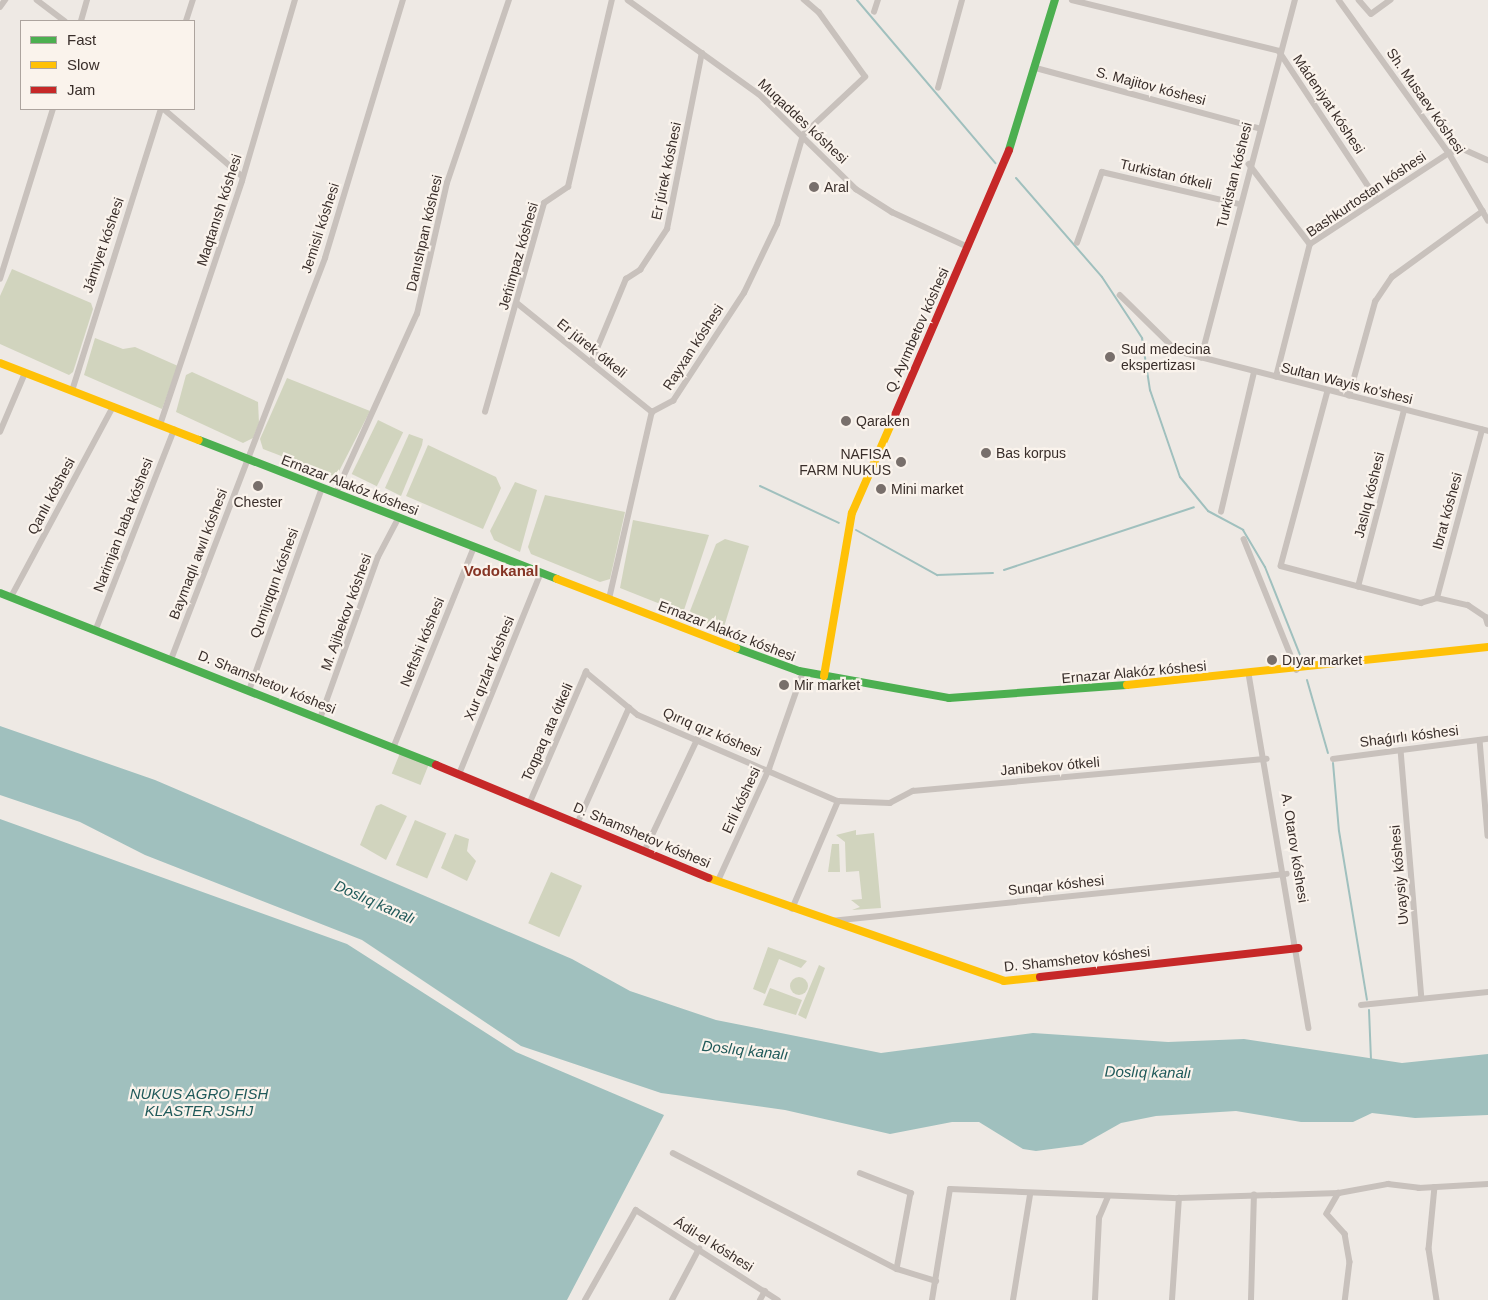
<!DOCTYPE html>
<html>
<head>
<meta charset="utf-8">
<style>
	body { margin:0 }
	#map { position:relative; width:1488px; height:1300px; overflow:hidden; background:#eee9e4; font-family:Helvetica,sans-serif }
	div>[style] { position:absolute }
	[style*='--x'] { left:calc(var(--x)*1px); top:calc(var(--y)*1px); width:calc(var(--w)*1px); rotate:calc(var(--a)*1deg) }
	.green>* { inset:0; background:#d1d4be; transform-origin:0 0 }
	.round { border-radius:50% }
	.water>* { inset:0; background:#a0c0be }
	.stream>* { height:2px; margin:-1px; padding:0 1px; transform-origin:1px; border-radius:1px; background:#a0c0be }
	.street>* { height:5.5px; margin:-2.75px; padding:0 2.75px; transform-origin:2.75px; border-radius:2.75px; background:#c8c1bc }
	.fast>* { height:8px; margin:-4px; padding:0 4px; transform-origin:4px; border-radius:4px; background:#4caf50 }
	.slow>* { height:8px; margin:-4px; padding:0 4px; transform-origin:4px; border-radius:4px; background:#ffc107 }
	.jam>* { height:8px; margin:-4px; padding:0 4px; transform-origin:4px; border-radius:4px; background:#c62828 }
	.dots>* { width:14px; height:14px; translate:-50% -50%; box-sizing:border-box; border:2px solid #faf3ec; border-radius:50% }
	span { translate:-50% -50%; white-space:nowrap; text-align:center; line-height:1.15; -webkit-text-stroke:4.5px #faf3ec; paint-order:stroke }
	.street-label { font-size:14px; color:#392e2a }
	.poi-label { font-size:14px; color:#392e2a }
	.left { translate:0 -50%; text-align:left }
	.right { translate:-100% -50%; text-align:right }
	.neighbourhood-label { font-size:15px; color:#863525; font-weight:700 }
	.water-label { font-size:15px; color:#205a5a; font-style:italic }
	.legend { position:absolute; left:20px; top:20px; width:175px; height:90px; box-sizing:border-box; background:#faf3ec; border:1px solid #ada49e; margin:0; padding:6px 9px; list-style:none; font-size:15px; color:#392e2a }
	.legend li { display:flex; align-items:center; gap:10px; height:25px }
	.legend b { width:25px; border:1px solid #ada49e }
</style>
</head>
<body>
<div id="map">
	<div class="green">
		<i style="clip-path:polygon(12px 269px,91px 303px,93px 309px,73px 372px,69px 375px,0 344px,0 296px)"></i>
		<i style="clip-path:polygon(95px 338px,123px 349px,135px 347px,178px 366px,162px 409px,84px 375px)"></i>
		<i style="clip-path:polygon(192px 372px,258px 402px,259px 423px,253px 438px,243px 443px,176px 412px,186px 375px)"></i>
		<i style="clip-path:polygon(287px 378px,370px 411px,336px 477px,263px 449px,260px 439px)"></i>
		<i style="left:378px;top:420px;width:28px;height:60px;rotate:26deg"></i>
		<i style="clip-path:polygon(409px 434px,423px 439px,422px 445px,401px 496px,385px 488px)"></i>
		<i style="clip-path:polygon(428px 445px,496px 477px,501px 488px,483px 529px,406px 496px)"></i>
		<i style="clip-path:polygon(515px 482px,537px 490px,520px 552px,494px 540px,490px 531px)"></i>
		<i style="clip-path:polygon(545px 495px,625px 512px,610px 579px,600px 582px,531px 554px,528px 547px)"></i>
		<i style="clip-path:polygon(633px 520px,709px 535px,683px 613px,620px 588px)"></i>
		<i style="clip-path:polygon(725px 539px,749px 546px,723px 630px,697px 620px,690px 611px,716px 544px)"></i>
		<i style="left:400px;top:753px;width:31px;height:22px;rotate:22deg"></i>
		<i style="clip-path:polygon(381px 804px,407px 816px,386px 860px,360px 845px,376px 806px)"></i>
		<i style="left:415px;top:820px;width:34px;height:49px;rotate:23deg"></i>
		<i style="clip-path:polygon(856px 830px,856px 835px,874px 833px,881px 908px,852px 910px,860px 907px,851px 900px,862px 899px,859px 871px,846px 872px,845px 842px,836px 835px)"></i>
		<i style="clip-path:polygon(455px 834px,469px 839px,467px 851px,476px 861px,467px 881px,441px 868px)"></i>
		<i style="clip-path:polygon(832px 844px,839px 844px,840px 872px,828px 872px)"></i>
		<i style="left:551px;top:872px;width:34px;height:56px;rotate:24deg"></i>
		<i style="clip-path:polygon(768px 947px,807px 961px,801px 968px,779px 959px,765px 994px,753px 989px)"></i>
		<i style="clip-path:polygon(819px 965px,825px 968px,806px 1019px,798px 1015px)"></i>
		<i class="round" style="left:790px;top:977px;width:18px;height:18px"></i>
		<i style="clip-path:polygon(770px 988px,802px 1000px,796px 1015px,763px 1005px)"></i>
	</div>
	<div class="water">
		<i style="clip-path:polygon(0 726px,155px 780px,572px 959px,630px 991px,716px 1020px,881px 1053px,1033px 1033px,1168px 1042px,1244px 1039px,1402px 1063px,1488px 1054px,1488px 1115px,1415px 1118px,1372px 1113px,1353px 1122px,1301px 1122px,1236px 1111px,1156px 1116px,1121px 1123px,1082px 1145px,1036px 1151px,1023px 1149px,979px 1122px,952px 1122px,890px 1134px,785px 1110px,661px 1093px,521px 1046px,362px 940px,145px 855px,80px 822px,0 795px)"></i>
		<i style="clip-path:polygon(0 819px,347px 944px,516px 1052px,664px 1115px,567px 1300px,0 1300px)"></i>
	</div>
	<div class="stream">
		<i style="--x:857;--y:0;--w:214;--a:49.7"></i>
		<i style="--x:1016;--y:178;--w:131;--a:49"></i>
		<i style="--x:1102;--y:277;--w:56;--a:56.6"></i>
		<i style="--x:1133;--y:324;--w:17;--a:57"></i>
		<i style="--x:1142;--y:338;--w:53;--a:81.3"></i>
		<i style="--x:1150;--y:390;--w:92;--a:71"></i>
		<i style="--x:1180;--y:477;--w:44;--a:50.5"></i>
		<i style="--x:1208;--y:511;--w:40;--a:28"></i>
		<i style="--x:1243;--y:530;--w:43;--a:59.3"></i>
		<i style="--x:1265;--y:567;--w:100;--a:68.3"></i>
		<i style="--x:760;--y:486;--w:87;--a:25.1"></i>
		<i style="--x:856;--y:530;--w:93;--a:29.1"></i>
		<i style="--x:937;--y:575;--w:56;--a:-2"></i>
		<i style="--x:1004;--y:570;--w:200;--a:-18.3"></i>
		<i style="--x:1307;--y:680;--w:76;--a:74"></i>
		<i style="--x:1333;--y:763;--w:68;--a:85"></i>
		<i style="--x:1339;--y:831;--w:171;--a:80.6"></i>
		<i style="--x:1369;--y:1010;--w:49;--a:87.7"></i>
	</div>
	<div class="street">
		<i style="--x:37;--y:0;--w:35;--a:37"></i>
		<i style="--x:628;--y:0;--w:161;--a:35.7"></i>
		<i style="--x:759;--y:94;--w:136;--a:44.4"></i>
		<i style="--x:856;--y:189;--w:43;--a:32.6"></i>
		<i style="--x:892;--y:212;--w:84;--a:24.7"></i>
		<i style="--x:1072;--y:0;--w:213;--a:13.8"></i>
		<i style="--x:1279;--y:51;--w:178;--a:56.5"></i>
		<i style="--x:1339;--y:0;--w:188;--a:54.3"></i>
		<i style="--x:1449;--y:153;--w:78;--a:59.8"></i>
		<i style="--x:1359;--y:0;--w:18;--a:49"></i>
		<i style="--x:1371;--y:14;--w:24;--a:-36"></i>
		<i style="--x:0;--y:7;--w:9;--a:-54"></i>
		<i style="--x:874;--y:12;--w:13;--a:-72"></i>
		<i style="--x:81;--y:21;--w:22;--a:-74"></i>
		<i style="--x:186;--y:21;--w:22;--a:-72"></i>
		<i style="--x:1036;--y:68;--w:230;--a:15.1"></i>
		<i style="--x:938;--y:88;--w:91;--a:-74.7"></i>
		<i style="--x:164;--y:109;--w:104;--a:40.7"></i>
		<i style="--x:1249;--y:164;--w:101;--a:52.7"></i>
		<i style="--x:1077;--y:243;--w:75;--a:-70.6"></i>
		<i style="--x:1102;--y:172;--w:141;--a:13.1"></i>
		<i style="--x:0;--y:279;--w:178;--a:-72.7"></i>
		<i style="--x:1120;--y:295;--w:80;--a:44.5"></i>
		<i style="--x:1177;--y:351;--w:321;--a:14.4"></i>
		<i style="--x:517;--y:303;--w:174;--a:38.9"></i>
		<i style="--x:1201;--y:358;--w:370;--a:-75.3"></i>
		<i style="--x:591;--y:363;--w:91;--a:-67.4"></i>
		<i style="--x:626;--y:279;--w:17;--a:-33"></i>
		<i style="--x:640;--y:270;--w:49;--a:-56.6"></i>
		<i style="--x:667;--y:229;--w:179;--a:-78.8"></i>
		<i style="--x:1276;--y:377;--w:137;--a:-75.7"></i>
		<i style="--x:1310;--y:244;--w:166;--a:-33.2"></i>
		<i style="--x:1449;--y:153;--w:15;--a:-16"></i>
		<i style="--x:1463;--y:149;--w:27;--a:24"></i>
		<i style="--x:72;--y:391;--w:296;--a:-72.5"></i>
		<i style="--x:1328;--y:391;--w:181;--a:105"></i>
		<i style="--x:1281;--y:566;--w:145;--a:14.8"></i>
		<i style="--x:1421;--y:603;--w:17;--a:-17"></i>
		<i style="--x:1437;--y:598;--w:32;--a:13"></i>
		<i style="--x:1468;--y:605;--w:22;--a:34"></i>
		<i style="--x:1486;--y:617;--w:7;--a:74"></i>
		<i style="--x:1349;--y:396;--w:98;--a:-74.5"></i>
		<i style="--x:1375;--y:302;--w:30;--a:-56"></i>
		<i style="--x:1392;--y:277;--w:112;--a:-36"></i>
		<i style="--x:485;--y:412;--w:217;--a:-74.2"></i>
		<i style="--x:544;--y:203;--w:29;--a:-34"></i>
		<i style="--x:568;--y:187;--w:192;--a:-76.8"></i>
		<i style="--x:160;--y:425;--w:257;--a:-71.4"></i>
		<i style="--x:242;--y:181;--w:189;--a:-73.7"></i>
		<i style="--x:0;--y:432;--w:64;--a:-67"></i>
		<i style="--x:336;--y:493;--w:196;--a:-65.7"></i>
		<i style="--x:417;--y:314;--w:134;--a:-77.1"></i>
		<i style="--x:447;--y:183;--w:193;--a:-71.3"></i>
		<i style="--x:1221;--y:512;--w:144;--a:-76.7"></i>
		<i style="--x:1244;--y:539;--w:141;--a:68"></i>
		<i style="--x:1358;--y:587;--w:183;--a:-75.4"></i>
		<i style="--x:11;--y:597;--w:216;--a:-61.8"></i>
		<i style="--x:1437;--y:598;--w:174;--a:-75"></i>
		<i style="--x:609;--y:599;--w:192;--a:-77.1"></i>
		<i style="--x:652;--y:412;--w:24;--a:-28"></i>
		<i style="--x:673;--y:401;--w:129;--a:-56.7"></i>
		<i style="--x:744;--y:293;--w:76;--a:-64.4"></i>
		<i style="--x:777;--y:224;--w:93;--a:-73.7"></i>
		<i style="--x:803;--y:135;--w:85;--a:-43.1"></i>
		<i style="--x:865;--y:77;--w:79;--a:-125.7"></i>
		<i style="--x:819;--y:13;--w:20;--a:-139"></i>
		<i style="--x:96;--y:629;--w:214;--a:-68.6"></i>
		<i style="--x:172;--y:657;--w:427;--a:-69"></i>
		<i style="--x:325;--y:258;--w:270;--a:-73.2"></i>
		<i style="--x:1249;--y:674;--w:359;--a:80.4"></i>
		<i style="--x:250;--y:688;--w:213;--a:-70.2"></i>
		<i style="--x:321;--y:716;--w:169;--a:-70.3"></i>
		<i style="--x:378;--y:557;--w:45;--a:-62.3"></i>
		<i style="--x:1480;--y:740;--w:96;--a:85.2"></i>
		<i style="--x:394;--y:746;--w:214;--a:-68.1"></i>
		<i style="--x:1401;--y:750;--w:249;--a:85.2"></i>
		<i style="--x:1333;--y:759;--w:156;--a:-7.4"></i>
		<i style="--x:460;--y:772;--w:215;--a:-67.9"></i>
		<i style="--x:530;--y:802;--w:142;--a:-66.7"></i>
		<i style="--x:586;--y:672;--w:67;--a:39.6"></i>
		<i style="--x:638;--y:715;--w:218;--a:23.3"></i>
		<i style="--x:838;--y:801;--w:52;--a:2.2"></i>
		<i style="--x:890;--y:803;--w:26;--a:-28"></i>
		<i style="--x:913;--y:791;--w:355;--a:-5.2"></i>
		<i style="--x:578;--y:822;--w:125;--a:-65.9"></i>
		<i style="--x:645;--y:850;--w:124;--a:-64.7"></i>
		<i style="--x:718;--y:881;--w:123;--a:-65.5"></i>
		<i style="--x:769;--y:769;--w:103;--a:-70.7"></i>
		<i style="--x:792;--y:909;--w:117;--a:-66.9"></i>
		<i style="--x:831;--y:921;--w:458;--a:-5.9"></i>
		<i style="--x:1361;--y:1005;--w:128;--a:-5.8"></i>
		<i style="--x:673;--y:1153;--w:252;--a:27.4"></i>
		<i style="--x:897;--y:1269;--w:41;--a:17.1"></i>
		<i style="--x:860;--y:1173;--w:55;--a:21.4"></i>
		<i style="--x:911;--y:1193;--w:77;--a:100.4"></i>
		<i style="--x:1435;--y:1187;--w:62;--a:95.5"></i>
		<i style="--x:1429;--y:1249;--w:52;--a:81.1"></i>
		<i style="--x:1339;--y:1193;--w:24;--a:120"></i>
		<i style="--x:1327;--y:1214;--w:27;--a:48"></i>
		<i style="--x:1345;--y:1234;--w:28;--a:80"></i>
		<i style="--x:1350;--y:1262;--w:38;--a:97"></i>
		<i style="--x:585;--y:1300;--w:103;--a:-60.5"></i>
		<i style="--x:636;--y:1210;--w:168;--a:32.4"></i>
		<i style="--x:672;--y:1300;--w:58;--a:-62.1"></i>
		<i style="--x:760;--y:1300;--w:10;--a:-61"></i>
		<i style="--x:932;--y:1300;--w:112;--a:-80.8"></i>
		<i style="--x:950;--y:1189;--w:229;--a:2.3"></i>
		<i style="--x:1179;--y:1198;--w:160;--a:-1.8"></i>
		<i style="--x:1339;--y:1193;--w:50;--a:-10.4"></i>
		<i style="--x:1388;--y:1184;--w:31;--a:7"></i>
		<i style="--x:1419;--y:1188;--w:69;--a:-3.3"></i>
		<i style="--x:1013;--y:1300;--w:106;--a:-80.8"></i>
		<i style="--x:1095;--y:1300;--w:82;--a:-87.2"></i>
		<i style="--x:1099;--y:1218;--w:23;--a:-67"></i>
		<i style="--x:1172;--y:1300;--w:102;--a:-86.1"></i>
		<i style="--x:1251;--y:1300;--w:105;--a:-88.4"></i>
	</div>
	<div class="fast">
		<i style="--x:1009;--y:150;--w:157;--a:-73"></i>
		<i style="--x:199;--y:440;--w:384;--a:21.2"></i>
		<i style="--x:0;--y:593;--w:469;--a:21.5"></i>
		<i style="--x:736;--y:648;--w:67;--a:20.1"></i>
		<i style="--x:799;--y:671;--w:152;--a:10.2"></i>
		<i style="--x:949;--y:698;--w:178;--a:-4.2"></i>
	</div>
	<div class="slow">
		<i style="--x:0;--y:363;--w:213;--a:21.2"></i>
		<i style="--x:557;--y:579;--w:192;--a:21.1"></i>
		<i style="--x:824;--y:676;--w:165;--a:-80.3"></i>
		<i style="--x:852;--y:513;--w:107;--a:-66.3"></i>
		<i style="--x:1127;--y:685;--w:363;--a:-6"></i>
		<i style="--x:709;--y:878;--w:312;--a:19.2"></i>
		<i style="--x:1004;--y:981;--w:36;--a:-6"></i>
	</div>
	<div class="jam">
		<i style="--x:895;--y:415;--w:288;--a:-66.7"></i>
		<i style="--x:436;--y:765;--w:295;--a:22.5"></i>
		<i style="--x:1040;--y:977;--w:260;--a:-6.4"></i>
	</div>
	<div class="dots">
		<i style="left:814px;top:187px;background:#786f6b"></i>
		<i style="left:1110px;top:357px;background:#786f6b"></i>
		<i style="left:846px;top:421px;background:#786f6b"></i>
		<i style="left:986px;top:453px;background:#786f6b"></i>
		<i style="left:901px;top:462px;background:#786f6b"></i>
		<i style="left:258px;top:486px;background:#786f6b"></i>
		<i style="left:881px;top:489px;background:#786f6b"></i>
		<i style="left:1272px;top:660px;background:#786f6b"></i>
		<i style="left:784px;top:685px;background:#786f6b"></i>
	</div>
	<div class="street-label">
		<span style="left:1151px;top:86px;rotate:15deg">S. Majitov kóshesi</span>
		<span style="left:1426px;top:101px;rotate:55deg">Sh. Musaev kóshesi</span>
		<span style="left:1329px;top:104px;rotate:56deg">Mádeniyat kóshesi</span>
		<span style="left:803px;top:121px;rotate:43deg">Muqaddes kóshesi</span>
		<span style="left:666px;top:171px;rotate:-78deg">Er júrek kóshesi</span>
		<span style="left:1166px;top:174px;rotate:13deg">Turkistan ótkeli</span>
		<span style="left:1234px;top:175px;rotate:-76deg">Turkistan kóshesi</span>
		<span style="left:1366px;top:194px;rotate:-34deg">Bashkurtostan kóshesi</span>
		<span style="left:219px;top:210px;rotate:-72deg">Maqtanısh kóshesi</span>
		<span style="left:320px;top:228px;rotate:-72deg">Jemisli kóshesi</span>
		<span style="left:424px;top:233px;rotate:-77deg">Danıshpan kóshesi</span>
		<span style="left:103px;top:245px;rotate:-71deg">Jámiyet kóshesi</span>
		<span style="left:518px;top:256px;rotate:-74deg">Jeńimpaz kóshesi</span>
		<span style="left:917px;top:330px;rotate:-66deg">Q. Ayımbetov kóshesi</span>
		<span style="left:693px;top:347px;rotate:-57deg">Rayxan kóshesi</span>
		<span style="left:592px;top:348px;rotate:39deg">Er júrek ótkeli</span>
		<span style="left:1347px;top:383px;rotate:14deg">Sultan Wayis ko'shesi</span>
		<span style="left:350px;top:485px;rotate:21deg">Ernazar Alakóz kóshesi</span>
		<span style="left:1369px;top:495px;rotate:-76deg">Jaslıq kóshesi</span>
		<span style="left:51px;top:496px;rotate:-62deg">Qanlı kóshesi</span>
		<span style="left:1447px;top:511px;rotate:-75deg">Ibrat kóshesi</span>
		<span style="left:123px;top:525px;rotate:-69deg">Narimjan baba kóshesi</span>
		<span style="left:198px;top:554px;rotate:-69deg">Baymaqlı awıl kóshesi</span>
		<span style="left:274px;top:583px;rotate:-70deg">Qumjıqqın kóshesi</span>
		<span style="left:346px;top:612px;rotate:-70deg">M. Ajibekov kóshesi</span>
		<span style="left:727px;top:631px;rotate:21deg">Ernazar Alakóz kóshesi</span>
		<span style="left:422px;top:642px;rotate:-68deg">Neftshi kóshesi</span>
		<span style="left:489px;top:668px;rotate:-68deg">Xur qızlar kóshesi</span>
		<span style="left:1134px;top:672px;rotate:-5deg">Ernazar Alakóz kóshesi</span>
		<span style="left:267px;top:682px;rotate:22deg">D. Shamshetov kóshesi</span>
		<span style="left:547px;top:732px;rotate:-66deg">Toqpaq ata ótkeli</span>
		<span style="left:712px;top:732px;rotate:23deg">Qırıq qız kóshesi</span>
		<span style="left:1409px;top:736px;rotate:-7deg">Shaǵırlı kóshesi</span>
		<span style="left:1050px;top:766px;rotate:-5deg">Janibekov ótkeli</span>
		<span style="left:741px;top:800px;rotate:-65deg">Erli kóshesi</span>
		<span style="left:642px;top:835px;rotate:23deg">D. Shamshetov kóshesi</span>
		<span style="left:1295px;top:848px;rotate:81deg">A. Otarov kóshesi</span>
		<span style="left:1399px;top:875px;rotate:-95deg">Uvaysiy kóshesi</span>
		<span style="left:1056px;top:885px;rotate:-6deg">Sunqar kóshesi</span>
		<span style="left:1077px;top:959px;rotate:-6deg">D. Shamshetov kóshesi</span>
		<span style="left:714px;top:1244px;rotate:32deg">Ádil-el kóshesi</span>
	</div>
	<div class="poi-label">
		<span class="left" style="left:824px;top:187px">Aral</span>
		<span class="left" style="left:1121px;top:357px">Sud medecina<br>ekspertizası</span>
		<span class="left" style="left:856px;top:421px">Qaraken</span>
		<span class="left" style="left:996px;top:453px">Bas korpus</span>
		<span class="right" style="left:891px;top:462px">NAFISA<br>FARM NUKUS</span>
		<span class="left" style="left:891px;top:489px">Mini market</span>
		<span style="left:258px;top:502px">Chester</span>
		<span class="left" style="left:1282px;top:660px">Dıyar market</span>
		<span class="left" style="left:794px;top:685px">Mir market</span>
	</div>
	<div class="neighbourhood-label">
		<span style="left:501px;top:571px">Vodokanal</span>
	</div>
	<div class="water-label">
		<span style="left:375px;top:902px;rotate:24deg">Doslıq kanalı</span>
		<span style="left:745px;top:1050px;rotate:6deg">Doslıq kanalı</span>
		<span style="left:1148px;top:1072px;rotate:1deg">Doslıq kanalı</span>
		<span style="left:199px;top:1102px">NUKUS AGRO FISH<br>KLASTER JSHJ</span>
	</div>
	<ul class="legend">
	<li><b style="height:6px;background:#4caf50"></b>Fast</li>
	<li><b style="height:6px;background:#ffc107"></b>Slow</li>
	<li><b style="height:6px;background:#c62828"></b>Jam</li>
	</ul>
</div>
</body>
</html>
